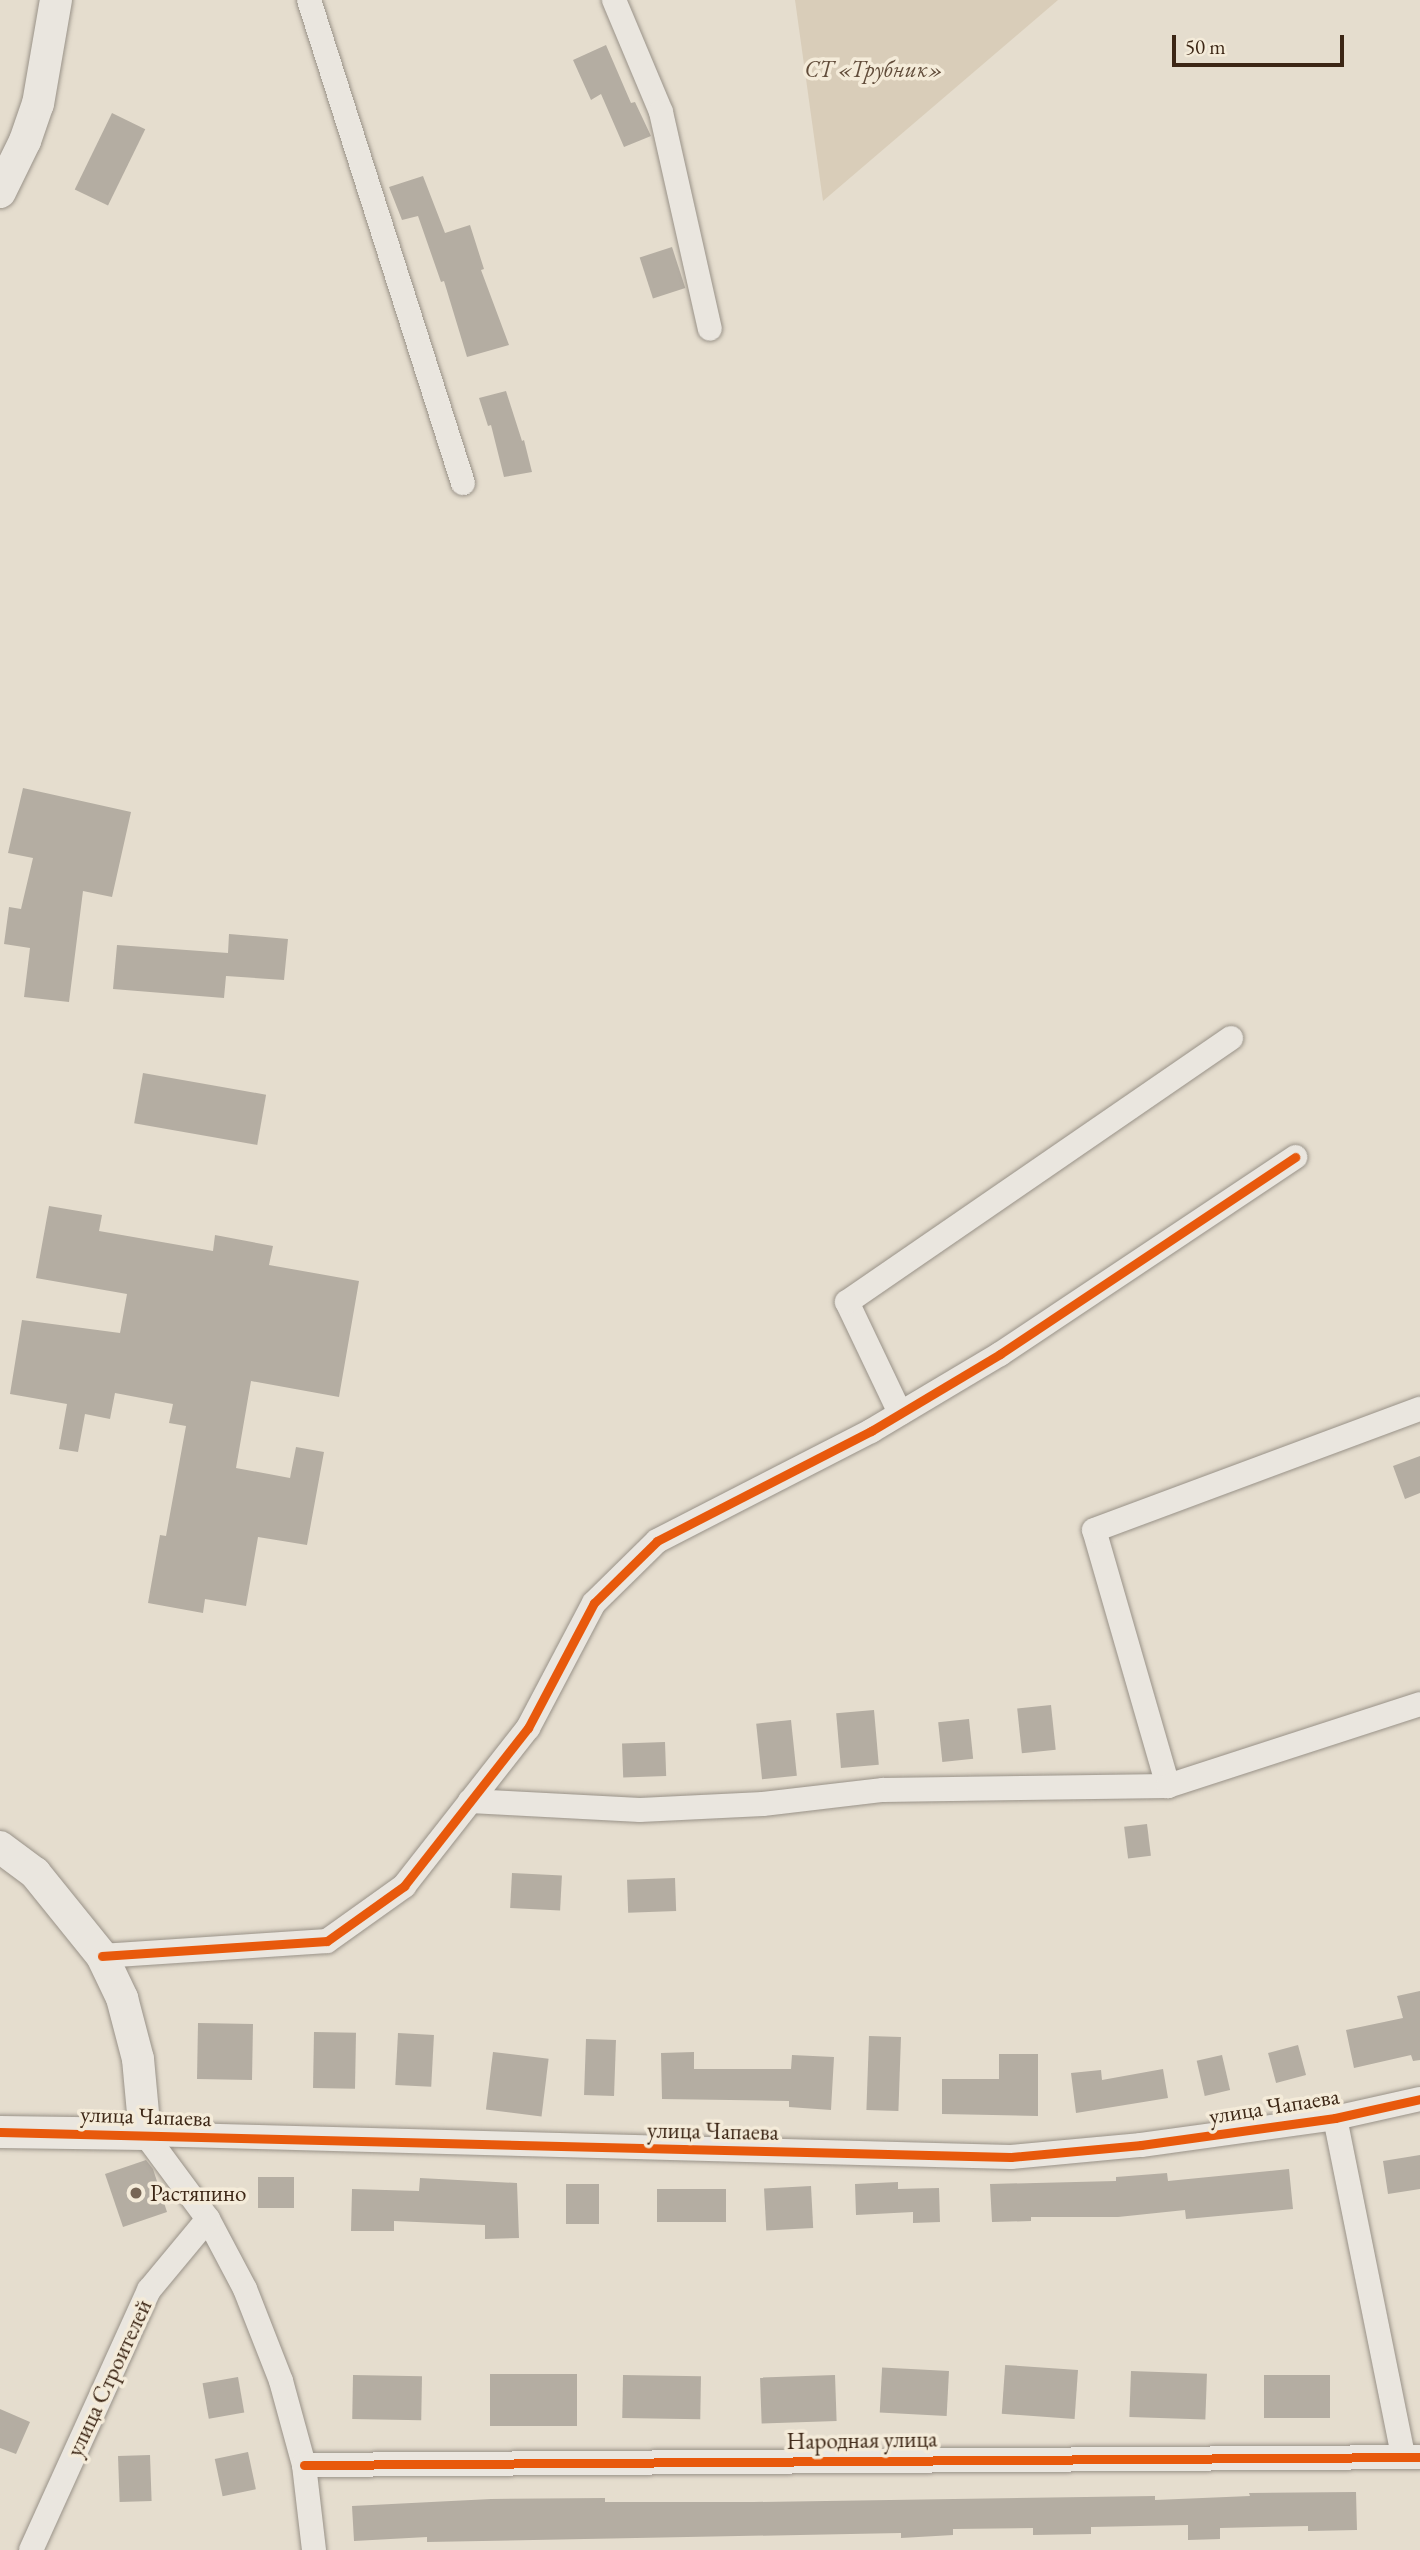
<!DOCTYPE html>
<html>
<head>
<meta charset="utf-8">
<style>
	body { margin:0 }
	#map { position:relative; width:1420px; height:2550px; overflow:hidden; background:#e5ddce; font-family:"EB Garamond",serif }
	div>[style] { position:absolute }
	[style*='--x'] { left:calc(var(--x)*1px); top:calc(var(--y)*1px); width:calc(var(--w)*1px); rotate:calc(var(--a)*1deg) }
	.green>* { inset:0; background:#d9cdb9 }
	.building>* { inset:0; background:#b4ada2; transform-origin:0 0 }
	.roads { filter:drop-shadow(0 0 2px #999288) drop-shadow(0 0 2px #999288) }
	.minor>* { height:24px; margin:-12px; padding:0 12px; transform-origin:12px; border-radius:12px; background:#eae6df }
	.tertiary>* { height:32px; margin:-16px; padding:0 16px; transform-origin:16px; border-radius:16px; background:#eae6df }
	.cycleway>* { height:9px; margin:-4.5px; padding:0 4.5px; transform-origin:4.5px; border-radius:4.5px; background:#e8590c }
	.dots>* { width:19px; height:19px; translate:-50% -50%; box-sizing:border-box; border:4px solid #f4ebd9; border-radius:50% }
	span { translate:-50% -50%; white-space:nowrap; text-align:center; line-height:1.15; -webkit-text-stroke:7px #f4ebd9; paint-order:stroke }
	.park-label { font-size:23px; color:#614c3a; font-style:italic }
	.street-label { font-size:23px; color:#3c2615 }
	.poi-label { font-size:23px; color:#3c2615 }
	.left { translate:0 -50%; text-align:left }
	.scale { position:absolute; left:1172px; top:35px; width:172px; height:32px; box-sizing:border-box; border:4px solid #3c2615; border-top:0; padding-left:9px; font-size:21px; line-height:24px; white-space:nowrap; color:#3c2615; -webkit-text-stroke:5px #f4ebd9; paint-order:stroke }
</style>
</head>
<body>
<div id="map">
	<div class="green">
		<i style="clip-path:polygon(795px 0,1058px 0,823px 201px)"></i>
	</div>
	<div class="building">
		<i style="clip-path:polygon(606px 45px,631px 103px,635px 102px,651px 136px,624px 147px,601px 94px,591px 100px,573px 60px)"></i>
		<i style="left:112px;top:113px;width:37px;height:85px;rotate:26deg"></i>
		<i style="clip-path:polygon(423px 176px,445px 233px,470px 225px,484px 269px,481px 270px,509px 345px,467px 357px,444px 281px,441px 282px,418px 216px,402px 220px,389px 187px)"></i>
		<i style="left:672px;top:247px;width:43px;height:34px;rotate:72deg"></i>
		<i style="clip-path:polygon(506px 391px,522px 441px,524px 440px,532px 472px,504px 477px,491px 425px,488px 426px,479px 398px)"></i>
		<i style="clip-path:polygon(23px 788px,131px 812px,112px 897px,83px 891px,69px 1002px,24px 997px,30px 948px,4px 944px,9px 907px,21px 909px,33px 858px,8px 853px)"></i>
		<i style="clip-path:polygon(229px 934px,288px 939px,284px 980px,226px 976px,224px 998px,113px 989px,117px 945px,228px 953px)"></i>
		<i style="left:143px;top:1073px;width:125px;height:51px;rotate:10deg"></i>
		<i style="clip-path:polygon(49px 1206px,102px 1215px,99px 1231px,213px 1251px,215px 1235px,273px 1246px,269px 1265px,359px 1281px,339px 1397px,251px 1381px,236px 1468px,290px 1478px,296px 1447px,324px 1452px,307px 1545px,258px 1537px,246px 1606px,205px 1599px,203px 1613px,148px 1603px,160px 1535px,166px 1536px,186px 1426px,169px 1423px,173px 1404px,115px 1393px,110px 1419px,85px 1414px,78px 1452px,59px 1449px,67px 1404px,10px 1394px,22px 1320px,120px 1333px,127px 1294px,36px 1278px)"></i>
		<i style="clip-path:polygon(1420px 1456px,1420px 1493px,1405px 1499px,1393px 1466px)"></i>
		<i style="left:1051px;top:1705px;width:45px;height:34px;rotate:84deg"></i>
		<i style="left:874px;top:1710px;width:55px;height:38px;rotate:85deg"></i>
		<i style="left:969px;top:1719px;width:40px;height:31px;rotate:84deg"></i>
		<i style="left:791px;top:1720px;width:56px;height:35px;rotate:84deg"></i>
		<i style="left:665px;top:1742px;width:34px;height:43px;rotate:88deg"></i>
		<i style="left:1147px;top:1824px;width:32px;height:23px;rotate:83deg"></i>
		<i style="left:512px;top:1873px;width:50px;height:35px;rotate:3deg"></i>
		<i style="left:675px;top:1878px;width:33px;height:48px;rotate:88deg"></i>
		<i style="clip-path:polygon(1420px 1991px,1420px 2060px,1413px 2061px,1411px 2055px,1354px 2068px,1346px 2030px,1403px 2018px,1397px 1996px)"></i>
		<i style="left:198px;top:2023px;width:55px;height:56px;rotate:1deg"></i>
		<i style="left:314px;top:2032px;width:42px;height:56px;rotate:1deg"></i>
		<i style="left:398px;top:2033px;width:36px;height:52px;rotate:3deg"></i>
		<i style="left:869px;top:2036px;width:32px;height:74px;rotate:2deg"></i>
		<i style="left:586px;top:2039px;width:30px;height:56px;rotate:2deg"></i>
		<i style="left:1298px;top:2045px;width:31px;height:31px;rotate:75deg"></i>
		<i style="left:493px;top:2052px;width:56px;height:58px;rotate:7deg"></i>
		<i style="clip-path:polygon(694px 2052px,694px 2069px,791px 2069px,792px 2055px,834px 2057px,831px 2110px,789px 2107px,789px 2101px,662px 2099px,661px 2053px)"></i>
		<i style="clip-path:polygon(999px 2054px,1038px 2054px,1038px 2116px,942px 2114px,942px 2079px,999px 2079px)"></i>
		<i style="left:1222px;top:2055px;width:36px;height:26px;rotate:77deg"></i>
		<i style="clip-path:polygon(1163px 2069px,1168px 2098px,1076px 2113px,1071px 2073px,1101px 2070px,1102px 2080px)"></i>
		<i style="clip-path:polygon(1420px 2155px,1420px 2189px,1388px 2194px,1383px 2161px)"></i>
		<i style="clip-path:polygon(146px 2160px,153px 2169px,167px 2212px,123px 2227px,105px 2174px)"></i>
		<i style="clip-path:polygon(1289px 2169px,1293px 2209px,1186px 2219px,1185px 2210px,1118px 2217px,1031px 2217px,1031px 2221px,992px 2222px,990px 2184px,1116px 2181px,1116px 2177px,1167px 2173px,1168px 2181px)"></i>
		<i style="left:258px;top:2177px;width:36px;height:31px"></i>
		<i style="clip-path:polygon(420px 2178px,517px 2183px,519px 2238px,485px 2239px,485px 2225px,394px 2221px,394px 2231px,351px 2231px,352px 2189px,419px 2191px)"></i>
		<i style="clip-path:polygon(898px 2182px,898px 2189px,939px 2188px,940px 2222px,913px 2223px,913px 2212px,856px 2215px,855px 2184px)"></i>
		<i style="left:566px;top:2184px;width:33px;height:40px"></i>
		<i style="left:811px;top:2186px;width:42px;height:47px;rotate:87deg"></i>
		<i style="left:657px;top:2189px;width:69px;height:33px"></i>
		<i style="left:1078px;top:2370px;width:49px;height:73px;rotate:94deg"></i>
		<i style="left:949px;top:2371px;width:45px;height:67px;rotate:93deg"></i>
		<i style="left:1131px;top:2371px;width:76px;height:46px;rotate:2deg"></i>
		<i style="left:490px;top:2374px;width:87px;height:52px"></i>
		<i style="left:353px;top:2375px;width:69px;height:44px;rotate:1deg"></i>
		<i style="left:623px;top:2375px;width:78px;height:43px;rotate:1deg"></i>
		<i style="left:835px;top:2375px;width:46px;height:75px;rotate:88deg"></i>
		<i style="left:1330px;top:2375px;width:43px;height:66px;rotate:90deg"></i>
		<i style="left:238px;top:2377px;width:36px;height:36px;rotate:80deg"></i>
		<i style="clip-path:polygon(0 2409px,30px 2422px,16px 2454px,0 2448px)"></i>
		<i style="left:248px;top:2452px;width:38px;height:34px;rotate:78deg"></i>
		<i style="left:150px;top:2455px;width:46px;height:32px;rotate:88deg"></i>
		<i style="clip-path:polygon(1356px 2492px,1357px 2530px,1308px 2531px,1308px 2526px,1220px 2528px,1220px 2539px,1188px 2540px,1188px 2525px,1091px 2527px,1091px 2534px,1033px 2535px,1033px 2528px,953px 2529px,953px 2535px,901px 2538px,901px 2533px,427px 2542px,427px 2537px,354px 2541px,352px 2506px,491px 2499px,605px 2498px,605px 2502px,754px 2502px,1155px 2496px,1155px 2500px,1250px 2496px,1249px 2493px)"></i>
	</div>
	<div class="roads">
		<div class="minor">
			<i style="--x:309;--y:0;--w:507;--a:72.32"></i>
			<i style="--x:614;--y:0;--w:121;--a:67.2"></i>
			<i style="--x:661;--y:112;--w:222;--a:77.3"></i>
			<i style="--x:900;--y:1413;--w:123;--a:-115.5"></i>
			<i style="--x:847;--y:1302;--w:466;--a:-34.5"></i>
			<i style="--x:1168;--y:1786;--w:266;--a:-106.1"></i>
			<i style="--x:1094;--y:1530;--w:348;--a:-20.4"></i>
			<i style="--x:470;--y:1801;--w:170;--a:3"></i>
			<i style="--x:640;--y:1810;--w:123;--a:-2.8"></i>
			<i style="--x:763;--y:1804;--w:121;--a:-6.7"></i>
			<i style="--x:883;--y:1790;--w:285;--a:-0.8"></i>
			<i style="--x:1168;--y:1786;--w:265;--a:-18"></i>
			<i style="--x:102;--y:1956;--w:225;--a:-3.8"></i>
			<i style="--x:327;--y:1941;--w:95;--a:-35.5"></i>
			<i style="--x:404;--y:1886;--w:201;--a:-51.9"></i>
			<i style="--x:528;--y:1728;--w:141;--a:-62.2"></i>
			<i style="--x:594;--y:1603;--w:88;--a:-44.5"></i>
			<i style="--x:657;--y:1541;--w:241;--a:-27.2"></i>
			<i style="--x:871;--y:1431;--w:150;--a:-30.8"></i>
			<i style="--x:1000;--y:1354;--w:355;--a:-33.7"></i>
			<i style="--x:1335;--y:2118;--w:345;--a:78.6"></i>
			<i style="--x:145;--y:2134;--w:866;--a:1.52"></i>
			<i style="--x:1011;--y:2157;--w:131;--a:-5.3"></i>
			<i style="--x:1141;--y:2145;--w:196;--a:-7.9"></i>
			<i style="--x:1335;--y:2118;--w:87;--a:-12.6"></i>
			<i style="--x:145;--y:2134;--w:106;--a:53.5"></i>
			<i style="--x:208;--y:2219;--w:79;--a:62.1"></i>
			<i style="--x:245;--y:2289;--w:99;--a:68.6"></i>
			<i style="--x:281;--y:2381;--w:87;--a:74.7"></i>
			<i style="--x:304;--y:2465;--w:86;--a:83.3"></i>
			<i style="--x:304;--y:2465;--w:1116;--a:-0.41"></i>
			<i style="--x:31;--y:2550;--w:286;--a:-65.6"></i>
			<i style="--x:149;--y:2290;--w:92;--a:-50.3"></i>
		</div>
		<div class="tertiary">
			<i style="--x:0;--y:192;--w:57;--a:-63.9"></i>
			<i style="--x:25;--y:141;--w:39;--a:-71"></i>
			<i style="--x:38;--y:104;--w:106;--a:-80.2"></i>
			<i style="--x:0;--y:1847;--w:44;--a:36.6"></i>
			<i style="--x:35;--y:1873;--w:107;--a:51.1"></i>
			<i style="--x:102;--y:1956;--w:47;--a:64.5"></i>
			<i style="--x:122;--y:1998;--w:63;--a:75.3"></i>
			<i style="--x:138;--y:2059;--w:75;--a:84.7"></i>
			<i style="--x:145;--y:2134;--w:145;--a:-179.2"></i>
		</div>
	</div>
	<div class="cycleway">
		<i style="--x:102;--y:1956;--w:225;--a:-3.8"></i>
		<i style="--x:327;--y:1941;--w:95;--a:-35.5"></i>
		<i style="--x:404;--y:1886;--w:201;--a:-51.9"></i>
		<i style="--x:528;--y:1728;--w:141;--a:-62.2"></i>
		<i style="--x:594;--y:1603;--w:88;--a:-44.5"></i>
		<i style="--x:657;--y:1541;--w:241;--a:-27.2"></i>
		<i style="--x:871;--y:1431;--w:150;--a:-30.8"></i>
		<i style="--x:1000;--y:1354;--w:355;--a:-33.7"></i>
		<i style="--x:0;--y:2132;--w:1011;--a:1.42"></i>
		<i style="--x:1011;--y:2157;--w:131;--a:-5.3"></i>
		<i style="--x:1141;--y:2145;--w:196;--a:-7.9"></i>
		<i style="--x:1335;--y:2118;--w:87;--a:-12.6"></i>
		<i style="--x:304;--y:2465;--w:1116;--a:-0.41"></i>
	</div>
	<div class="dots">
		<i style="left:136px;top:2193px;background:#776656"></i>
	</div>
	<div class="park-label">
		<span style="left:874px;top:69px">СТ «Трубник»</span>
	</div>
	<div class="street-label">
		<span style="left:1274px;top:2106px;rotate:-9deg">улица Чапаева</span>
		<span style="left:146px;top:2116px;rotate:2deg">улица Чапаева</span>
		<span style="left:713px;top:2131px;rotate:1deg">улица Чапаева</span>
		<span style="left:109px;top:2378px;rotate:-65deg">улица Строителей</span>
		<span style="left:862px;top:2440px;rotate:-1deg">Народная улица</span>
	</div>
	<div class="poi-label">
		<span class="left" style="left:150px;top:2193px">Растяпино</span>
	</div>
	<div class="scale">50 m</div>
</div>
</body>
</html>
